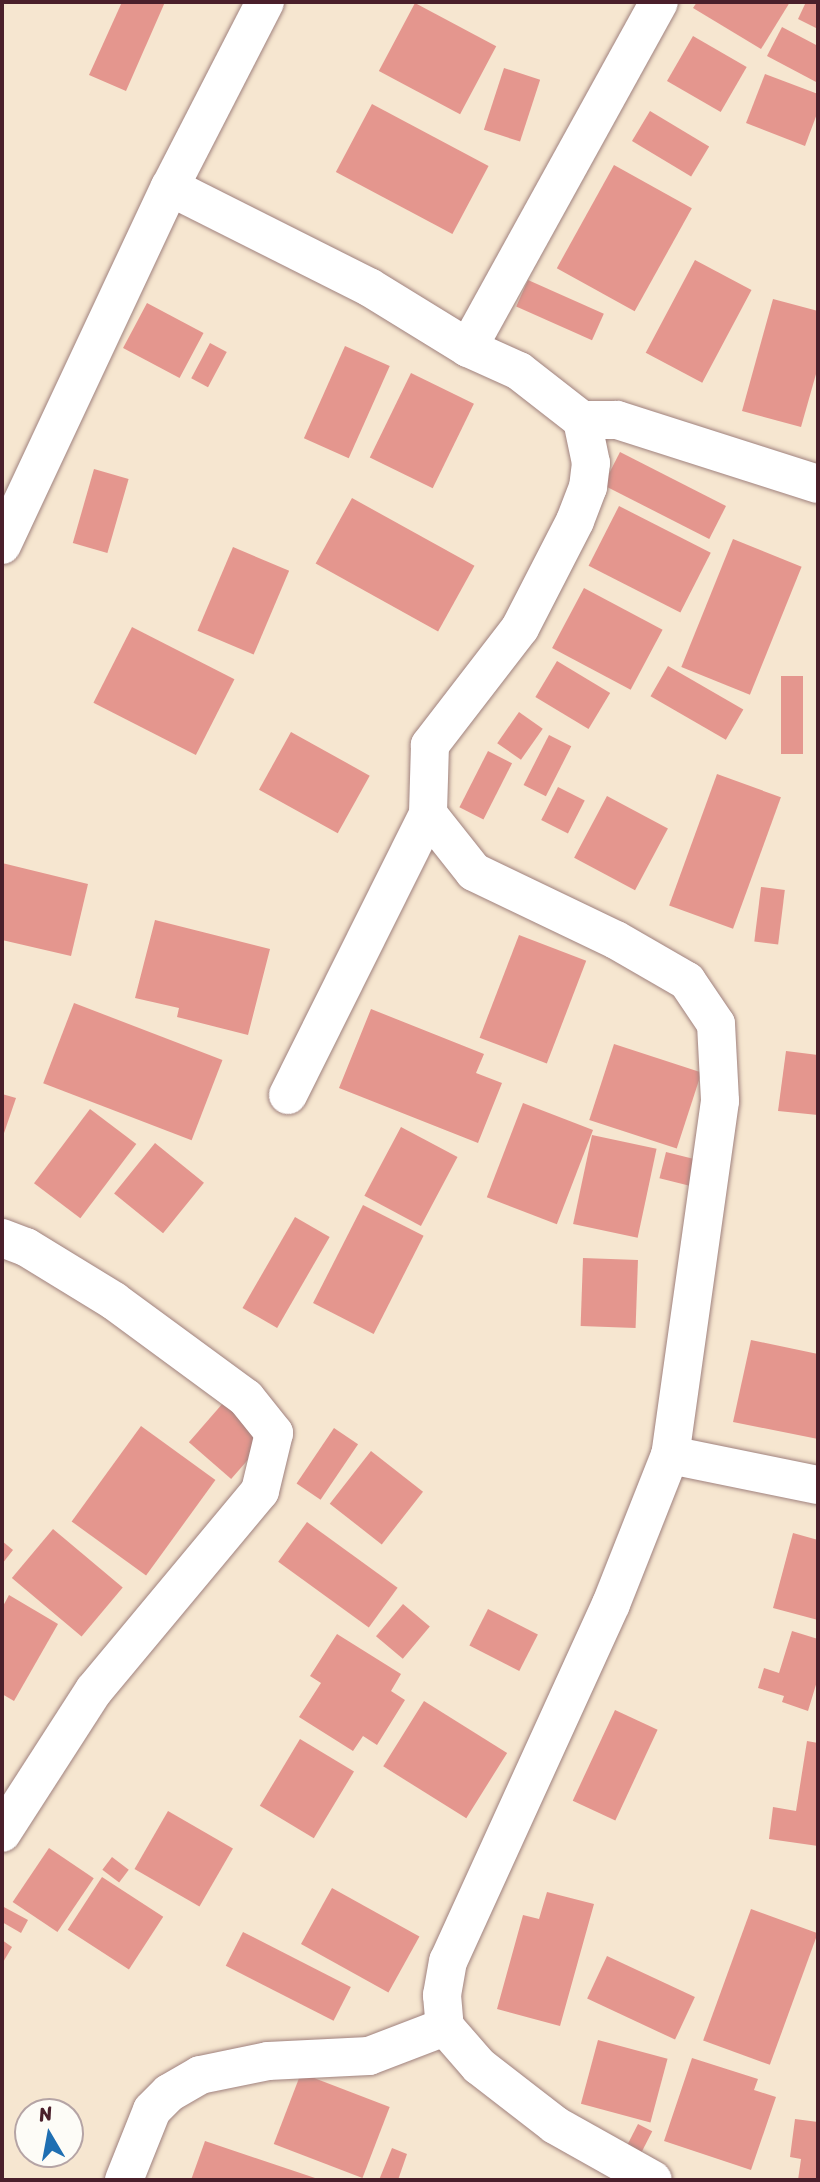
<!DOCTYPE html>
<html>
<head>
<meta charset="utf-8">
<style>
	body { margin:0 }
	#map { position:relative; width:820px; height:2182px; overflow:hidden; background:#f6e6d0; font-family:Sriracha,sans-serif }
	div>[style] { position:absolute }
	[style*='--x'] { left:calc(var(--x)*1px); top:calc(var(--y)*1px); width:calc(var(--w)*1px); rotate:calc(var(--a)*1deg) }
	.building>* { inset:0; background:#e4968e; transform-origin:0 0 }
	.roads { filter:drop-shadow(0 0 2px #a0827e) drop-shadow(0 0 2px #a0827e) }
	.minor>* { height:38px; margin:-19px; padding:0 19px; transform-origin:19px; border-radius:19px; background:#fff }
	span { translate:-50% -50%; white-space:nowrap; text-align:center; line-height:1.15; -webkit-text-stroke:6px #fdfcf7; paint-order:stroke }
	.frame { position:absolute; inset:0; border:4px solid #4a1f2b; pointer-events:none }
	.north { position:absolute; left:14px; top:2098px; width:70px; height:70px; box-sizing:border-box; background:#fdfcf7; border:2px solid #b5a4a5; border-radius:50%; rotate:350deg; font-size:19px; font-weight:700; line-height:28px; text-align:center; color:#4a1f2b }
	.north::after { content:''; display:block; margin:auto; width:24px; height:32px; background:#1f6fb2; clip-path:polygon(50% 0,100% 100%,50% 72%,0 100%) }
</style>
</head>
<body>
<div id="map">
	<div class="building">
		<i style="clip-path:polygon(122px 2px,165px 2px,126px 91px,89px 75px)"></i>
		<i style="clip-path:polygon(697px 2px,790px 2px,761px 49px,693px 8px)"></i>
		<i style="clip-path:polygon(806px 2px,818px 2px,818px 29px,798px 19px)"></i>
		<i style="left:415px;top:3px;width:92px;height:77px;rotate:28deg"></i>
		<i style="clip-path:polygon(782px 27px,818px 46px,818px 83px,767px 56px)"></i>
		<i style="left:693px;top:36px;width:62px;height:52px;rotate:30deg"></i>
		<i style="left:504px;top:68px;width:38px;height:65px;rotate:18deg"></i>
		<i style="clip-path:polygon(765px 74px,818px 94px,818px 111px,805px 146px,746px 123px)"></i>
		<i style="left:372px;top:104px;width:132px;height:77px;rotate:28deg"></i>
		<i style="left:650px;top:111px;width:69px;height:35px;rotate:31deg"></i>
		<i style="left:614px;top:165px;width:89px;height:118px;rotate:29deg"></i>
		<i style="left:695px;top:260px;width:64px;height:105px;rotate:28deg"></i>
		<i style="left:528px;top:280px;width:83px;height:29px;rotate:24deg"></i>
		<i style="clip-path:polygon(773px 299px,818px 311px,818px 367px,801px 427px,742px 411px)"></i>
		<i style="left:147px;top:303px;width:64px;height:51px;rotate:28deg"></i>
		<i style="left:210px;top:343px;width:19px;height:40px;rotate:28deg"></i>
		<i style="left:345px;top:346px;width:49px;height:101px;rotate:24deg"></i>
		<i style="left:411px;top:373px;width:70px;height:94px;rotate:26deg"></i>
		<i style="left:620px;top:452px;width:119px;height:37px;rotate:27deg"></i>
		<i style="left:94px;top:469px;width:36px;height:77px;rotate:16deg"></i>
		<i style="left:352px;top:498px;width:140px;height:75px;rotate:29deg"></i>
		<i style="left:619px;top:506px;width:103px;height:67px;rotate:27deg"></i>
		<i style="left:733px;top:539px;width:74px;height:138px;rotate:22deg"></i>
		<i style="left:233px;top:547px;width:61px;height:91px;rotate:23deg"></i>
		<i style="left:584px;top:588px;width:89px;height:68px;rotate:28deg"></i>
		<i style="left:132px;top:627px;width:115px;height:85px;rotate:27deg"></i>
		<i style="left:557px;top:661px;width:62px;height:42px;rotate:31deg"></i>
		<i style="left:668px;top:666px;width:87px;height:35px;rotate:30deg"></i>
		<i style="left:781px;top:676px;width:22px;height:78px"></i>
		<i style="left:519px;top:712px;width:29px;height:38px;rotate:35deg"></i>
		<i style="left:291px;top:732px;width:90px;height:66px;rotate:29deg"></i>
		<i style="left:549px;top:735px;width:25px;height:56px;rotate:27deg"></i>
		<i style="left:488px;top:751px;width:27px;height:63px;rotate:27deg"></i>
		<i style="left:717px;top:774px;width:68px;height:140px;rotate:20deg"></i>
		<i style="left:558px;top:787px;width:30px;height:37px;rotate:27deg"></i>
		<i style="left:607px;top:796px;width:69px;height:70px;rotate:28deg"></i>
		<i style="clip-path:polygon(2px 863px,88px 884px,71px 956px,2px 940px)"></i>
		<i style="left:761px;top:887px;width:24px;height:55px;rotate:7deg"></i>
		<i style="clip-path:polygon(155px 920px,270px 949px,248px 1035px,177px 1017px,179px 1008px,135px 998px)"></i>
		<i style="left:519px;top:935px;width:72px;height:110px;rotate:21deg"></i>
		<i style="left:74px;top:1003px;width:159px;height:86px;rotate:21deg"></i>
		<i style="clip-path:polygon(371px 1009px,484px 1054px,476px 1073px,502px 1083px,478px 1143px,339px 1088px)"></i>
		<i style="left:614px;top:1044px;width:92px;height:80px;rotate:18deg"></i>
		<i style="clip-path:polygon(786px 1051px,818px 1055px,818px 1115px,778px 1111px)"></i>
		<i style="clip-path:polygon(2px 1094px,16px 1098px,2px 1139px)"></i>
		<i style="left:523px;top:1103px;width:75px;height:101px;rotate:21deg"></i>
		<i style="left:90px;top:1109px;width:58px;height:93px;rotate:37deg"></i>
		<i style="left:401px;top:1127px;width:64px;height:78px;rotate:28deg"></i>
		<i style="left:592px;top:1135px;width:66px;height:91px;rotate:12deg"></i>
		<i style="left:155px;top:1143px;width:63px;height:65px;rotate:39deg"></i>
		<i style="left:666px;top:1152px;width:32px;height:27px;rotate:14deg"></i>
		<i style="left:363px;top:1205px;width:68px;height:110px;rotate:27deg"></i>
		<i style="left:295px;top:1217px;width:40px;height:105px;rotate:30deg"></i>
		<i style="left:583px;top:1258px;width:55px;height:68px;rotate:2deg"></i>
		<i style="clip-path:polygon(751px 1340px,818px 1354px,818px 1439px,733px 1422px)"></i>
		<i style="left:223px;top:1403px;width:56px;height:52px;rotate:41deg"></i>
		<i style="left:141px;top:1426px;width:92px;height:118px;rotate:36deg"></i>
		<i style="left:334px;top:1428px;width:29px;height:67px;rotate:34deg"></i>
		<i style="left:371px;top:1451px;width:66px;height:67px;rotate:38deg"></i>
		<i style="left:307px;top:1522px;width:112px;height:49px;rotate:36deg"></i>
		<i style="left:53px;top:1529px;width:91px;height:64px;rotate:40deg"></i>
		<i style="clip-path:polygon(793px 1533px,818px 1540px,818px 1620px,773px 1608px)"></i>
		<i style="clip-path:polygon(2px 1541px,13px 1550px,2px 1564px)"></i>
		<i style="clip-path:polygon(9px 1595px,58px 1624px,14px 1701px,2px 1694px,2px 1608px)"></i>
		<i style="left:403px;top:1604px;width:35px;height:42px;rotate:40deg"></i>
		<i style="left:488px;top:1609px;width:56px;height:41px;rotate:27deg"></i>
		<i style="clip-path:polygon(792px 1631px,818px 1639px,818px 1678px,808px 1711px,782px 1702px,784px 1696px,758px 1688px,764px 1668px,779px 1673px)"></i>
		<i style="clip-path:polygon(337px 1634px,401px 1674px,391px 1691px,405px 1700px,377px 1745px,363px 1736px,353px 1751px,299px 1717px,321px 1683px,310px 1676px)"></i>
		<i style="left:424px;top:1701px;width:98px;height:77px;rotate:32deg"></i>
		<i style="left:615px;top:1710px;width:47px;height:100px;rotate:25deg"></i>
		<i style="left:300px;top:1739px;width:63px;height:78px;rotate:31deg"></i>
		<i style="clip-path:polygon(807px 1741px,818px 1743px,818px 1846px,769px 1839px,773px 1807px,796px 1811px)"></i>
		<i style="left:168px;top:1811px;width:75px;height:67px;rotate:30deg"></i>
		<i style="left:49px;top:1848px;width:54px;height:65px;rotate:34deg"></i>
		<i style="left:112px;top:1857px;width:21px;height:16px;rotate:37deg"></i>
		<i style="left:102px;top:1877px;width:73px;height:63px;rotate:33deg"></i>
		<i style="left:332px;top:1888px;width:100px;height:64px;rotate:29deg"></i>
		<i style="clip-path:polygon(547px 1892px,594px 1904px,560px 2026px,497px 2009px,523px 1915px,539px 1919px)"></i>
		<i style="clip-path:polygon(2px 1906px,28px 1920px,21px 1933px,2px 1922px)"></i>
		<i style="left:751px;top:1909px;width:71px;height:140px;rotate:20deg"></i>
		<i style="left:243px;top:1932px;width:121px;height:38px;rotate:27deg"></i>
		<i style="clip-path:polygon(2px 1940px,12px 1947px,2px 1964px)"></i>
		<i style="left:607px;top:1956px;width:97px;height:47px;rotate:25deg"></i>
		<i style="left:598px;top:2040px;width:72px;height:66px;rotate:15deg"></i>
		<i style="clip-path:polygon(692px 2058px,758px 2079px,754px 2090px,776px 2097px,751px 2170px,664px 2141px)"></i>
		<i style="left:301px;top:2073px;width:95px;height:76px;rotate:21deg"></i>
		<i style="clip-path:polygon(795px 2119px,818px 2122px,818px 2180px,798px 2180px,801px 2159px,790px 2157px)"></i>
		<i style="left:638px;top:2124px;width:16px;height:29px;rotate:27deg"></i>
		<i style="clip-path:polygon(205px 2141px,321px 2180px,191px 2180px)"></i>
		<i style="clip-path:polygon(392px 2148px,407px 2154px,398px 2180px,379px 2180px)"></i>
	</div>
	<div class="roads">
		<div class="minor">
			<i style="--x:170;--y:187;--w:223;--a:26.7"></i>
			<i style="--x:369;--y:287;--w:116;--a:31.6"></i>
			<i style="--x:468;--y:348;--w:56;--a:24.3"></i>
			<i style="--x:519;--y:371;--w:80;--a:37.9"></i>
			<i style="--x:582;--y:420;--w:44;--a:78.2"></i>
			<i style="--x:591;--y:463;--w:24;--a:97"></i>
			<i style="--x:588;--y:487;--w:36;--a:111"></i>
			<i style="--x:575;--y:521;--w:120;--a:117.2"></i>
			<i style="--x:520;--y:628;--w:148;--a:127.6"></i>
			<i style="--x:430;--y:745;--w:69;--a:91.7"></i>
			<i style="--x:428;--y:814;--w:74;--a:51.6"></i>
			<i style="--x:474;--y:872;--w:157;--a:25.6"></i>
			<i style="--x:616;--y:940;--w:82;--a:30"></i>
			<i style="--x:687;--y:981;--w:52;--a:56"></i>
			<i style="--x:716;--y:1024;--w:77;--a:87"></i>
			<i style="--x:720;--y:1101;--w:358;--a:98"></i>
			<i style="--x:670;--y:1455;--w:160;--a:111.6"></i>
			<i style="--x:611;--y:1604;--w:392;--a:114.5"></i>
			<i style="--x:448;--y:1961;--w:35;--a:100"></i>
			<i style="--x:442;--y:1995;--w:32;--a:85"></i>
			<i style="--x:445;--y:2027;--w:52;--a:48.9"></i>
			<i style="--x:479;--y:2066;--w:96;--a:37.8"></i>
			<i style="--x:555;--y:2125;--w:112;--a:29.3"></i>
			<i style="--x:468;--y:348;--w:395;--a:-61.1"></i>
			<i style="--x:582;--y:420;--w:35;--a:0"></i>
			<i style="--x:617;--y:420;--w:211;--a:17.7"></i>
			<i style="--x:2;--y:545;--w:395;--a:-64.9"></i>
			<i style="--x:170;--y:187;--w:208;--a:-62.8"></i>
			<i style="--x:288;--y:1095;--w:314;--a:-63.5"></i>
			<i style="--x:2;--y:1238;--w:26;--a:21"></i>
			<i style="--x:26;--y:1247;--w:103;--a:31.5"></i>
			<i style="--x:114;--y:1301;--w:164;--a:36.3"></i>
			<i style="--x:246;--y:1398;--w:45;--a:51.3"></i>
			<i style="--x:274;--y:1433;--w:60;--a:103.6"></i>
			<i style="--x:260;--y:1491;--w:259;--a:129.8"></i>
			<i style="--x:94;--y:1690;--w:170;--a:122.8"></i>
			<i style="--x:670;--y:1455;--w:151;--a:11.5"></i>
			<i style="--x:124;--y:2180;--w:75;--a:-68.2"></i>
			<i style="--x:152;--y:2110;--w:24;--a:-45"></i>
			<i style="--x:169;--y:2093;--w:36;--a:-30"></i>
			<i style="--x:200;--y:2075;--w:69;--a:-11.6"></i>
			<i style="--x:268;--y:2061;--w:101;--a:-2.8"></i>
			<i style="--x:369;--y:2056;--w:81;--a:-20.9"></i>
		</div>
	</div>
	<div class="frame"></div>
	<div class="north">N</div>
</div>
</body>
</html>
